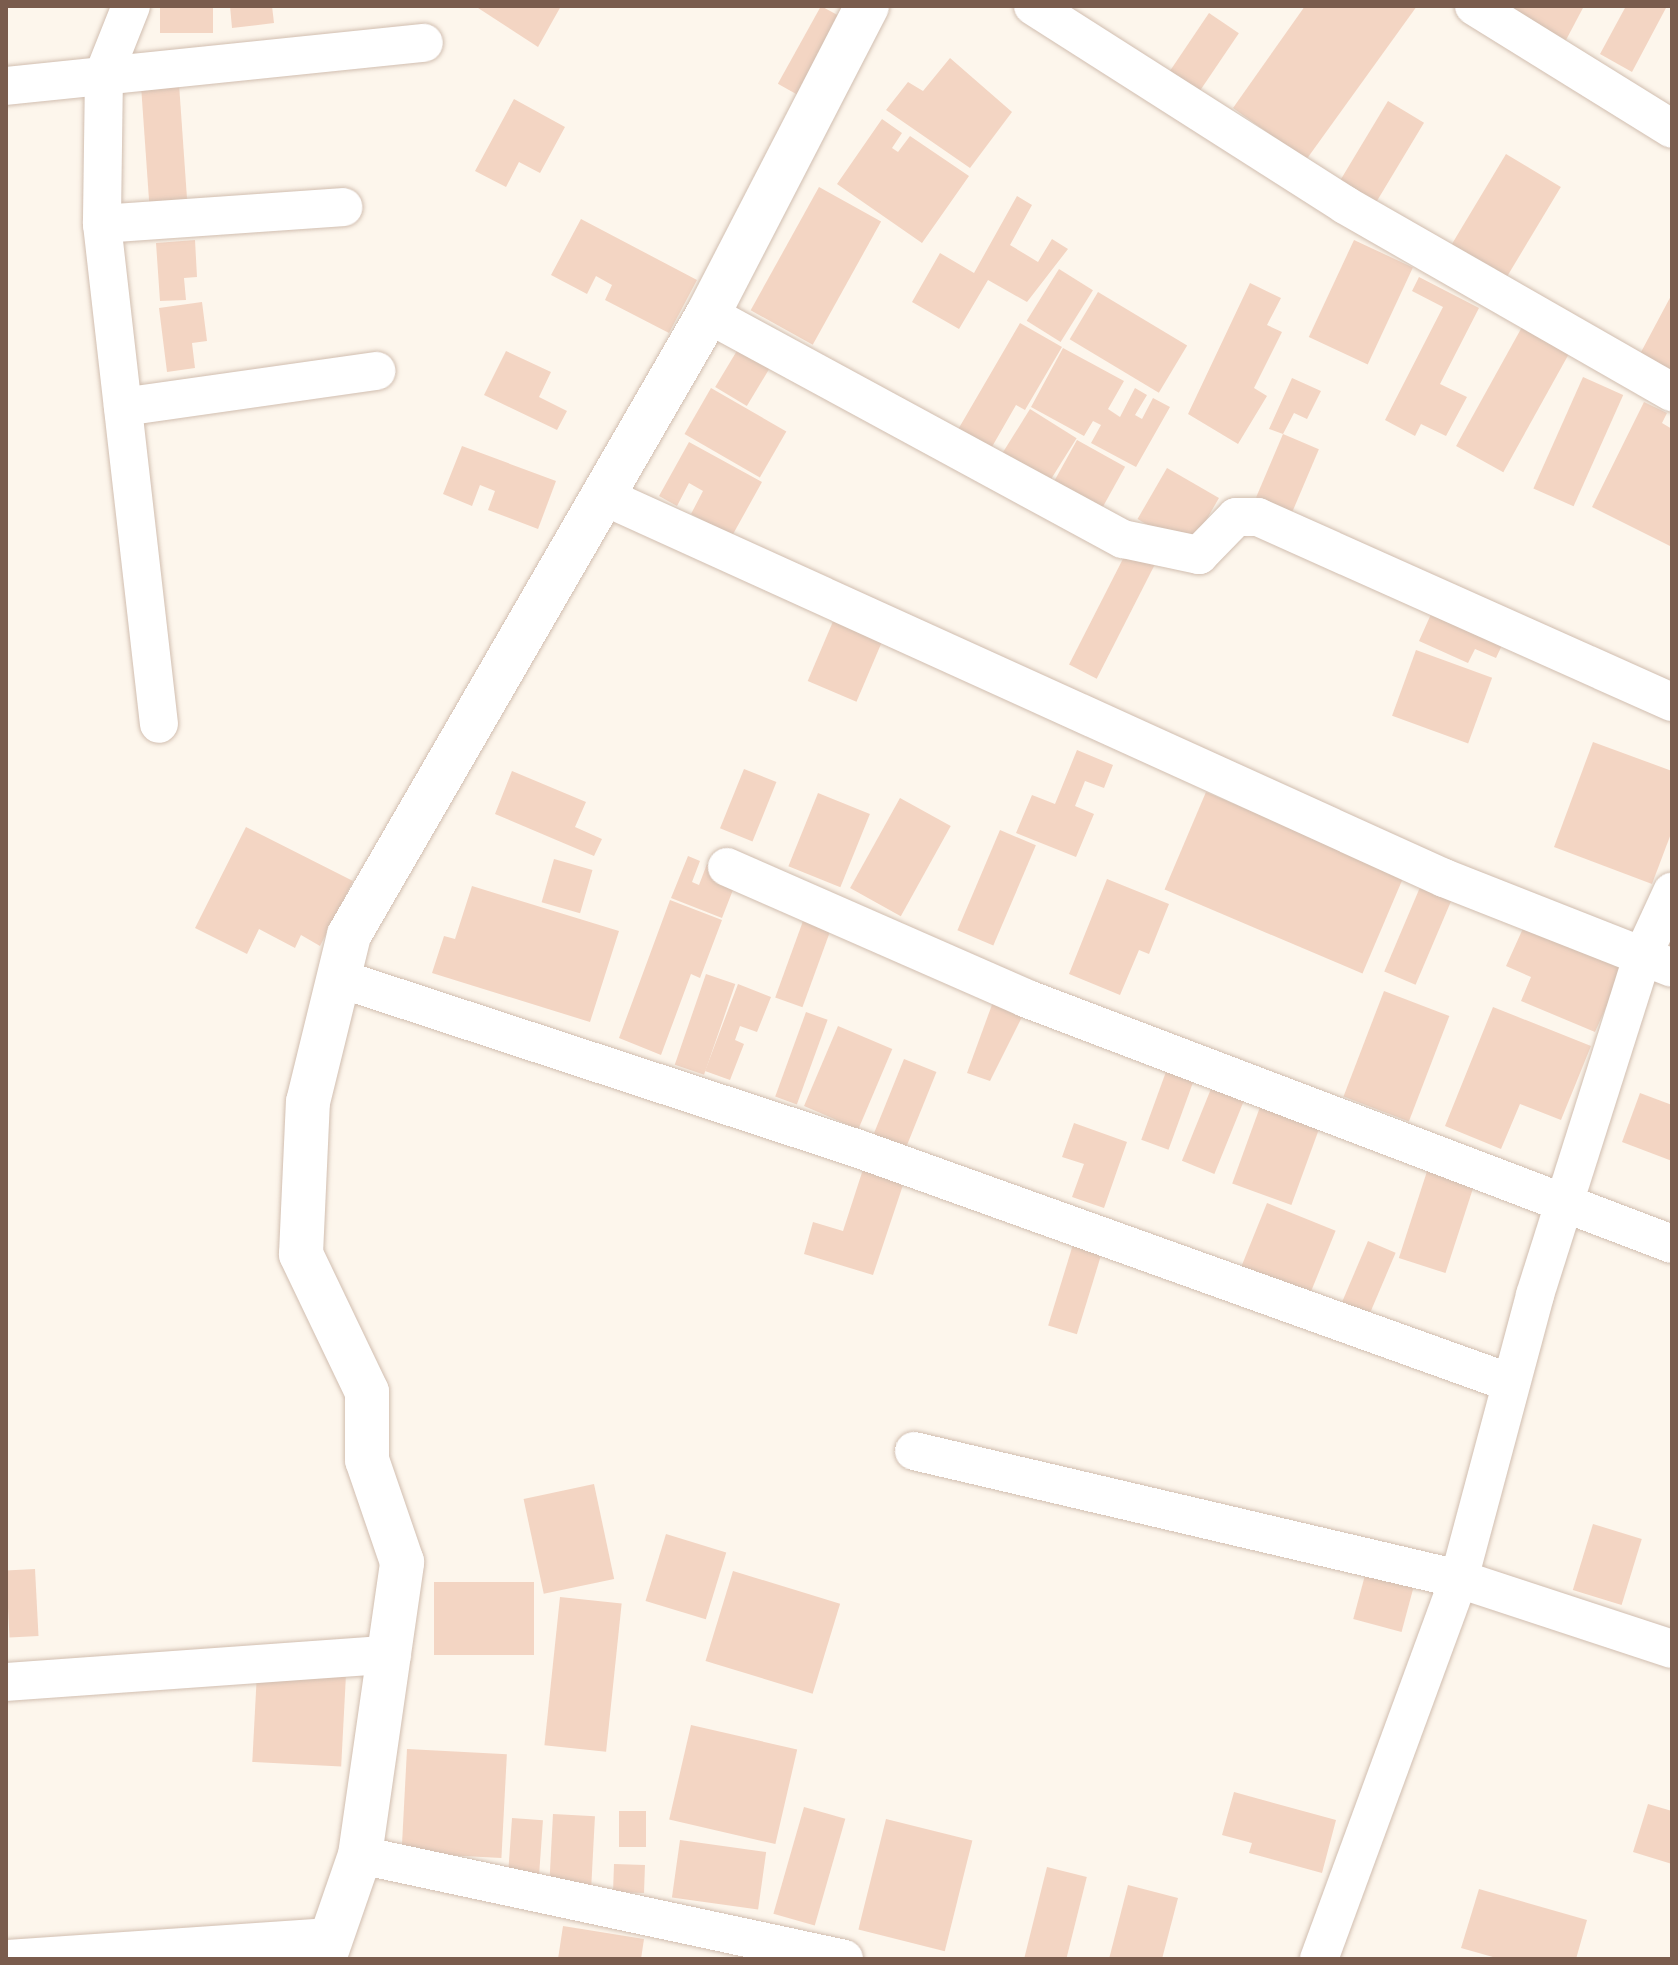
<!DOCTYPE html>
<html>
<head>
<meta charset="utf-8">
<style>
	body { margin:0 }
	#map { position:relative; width:1678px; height:1965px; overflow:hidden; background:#fdf6ec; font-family:"DM Sans",sans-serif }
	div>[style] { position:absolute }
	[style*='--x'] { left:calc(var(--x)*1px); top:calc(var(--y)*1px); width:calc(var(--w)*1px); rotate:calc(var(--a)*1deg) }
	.building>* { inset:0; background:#f3d5c3; transform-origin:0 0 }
	.roads { filter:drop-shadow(0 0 2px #d1beb0) drop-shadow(0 0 2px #d1beb0) }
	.minor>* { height:38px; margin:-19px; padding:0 19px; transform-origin:19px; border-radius:19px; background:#fff }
	.tertiary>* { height:44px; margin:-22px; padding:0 22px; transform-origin:22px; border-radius:22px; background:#fff }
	span { translate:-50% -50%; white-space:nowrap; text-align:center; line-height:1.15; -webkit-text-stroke:7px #fffaf3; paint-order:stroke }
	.frame { position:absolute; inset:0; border:8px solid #7a5c4d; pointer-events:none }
</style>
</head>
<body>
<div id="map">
	<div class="building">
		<i style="left:160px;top:6px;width:53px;height:27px"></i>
		<i style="clip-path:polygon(230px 6px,272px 6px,274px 23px,232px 28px)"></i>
		<i style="clip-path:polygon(475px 6px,561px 6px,538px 47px)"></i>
		<i style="left:821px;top:6px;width:26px;height:89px;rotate:29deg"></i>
		<i style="clip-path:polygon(1305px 6px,1417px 6px,1306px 160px,1233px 108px)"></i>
		<i style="clip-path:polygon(1503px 6px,1584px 6px,1566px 40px)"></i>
		<i style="clip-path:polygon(1626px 6px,1667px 6px,1632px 72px,1600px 54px)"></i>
		<i style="left:1209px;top:13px;width:36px;height:78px;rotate:34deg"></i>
		<i style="clip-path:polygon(950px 58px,1012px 112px,970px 168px,886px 110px,908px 82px,923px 91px)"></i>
		<i style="left:179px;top:84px;width:122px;height:38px;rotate:86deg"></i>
		<i style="clip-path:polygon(514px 99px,565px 127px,540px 173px,519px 162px,506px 187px,475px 171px)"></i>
		<i style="left:1388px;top:101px;width:42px;height:99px;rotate:31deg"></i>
		<i style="clip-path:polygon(882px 119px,902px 133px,892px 148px,898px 152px,910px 136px,969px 176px,922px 243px,837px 184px)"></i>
		<i style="left:1506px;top:154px;width:64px;height:107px;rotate:31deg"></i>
		<i style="left:819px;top:187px;width:71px;height:141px;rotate:29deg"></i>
		<i style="clip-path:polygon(1017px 196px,1032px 205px,1010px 245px,1038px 262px,1052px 239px,1068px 249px,1027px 302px,988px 280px,959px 329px,912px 302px,940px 253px,974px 273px)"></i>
		<i style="clip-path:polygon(581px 219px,697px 280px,669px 333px,605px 300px,612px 285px,596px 276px,587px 294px,551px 275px)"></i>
		<i style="clip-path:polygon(195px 240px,197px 277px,184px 278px,186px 300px,160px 301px,156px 243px)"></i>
		<i style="left:1354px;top:240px;width:65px;height:107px;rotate:25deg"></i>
		<i style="left:1059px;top:269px;width:40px;height:61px;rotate:32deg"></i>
		<i style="clip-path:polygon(1419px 277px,1479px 308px,1440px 384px,1467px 397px,1446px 436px,1421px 424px,1415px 436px,1385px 420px,1443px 307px,1412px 291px)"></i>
		<i style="clip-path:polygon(1250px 283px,1281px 298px,1267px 325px,1282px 332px,1254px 388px,1267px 396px,1238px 444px,1188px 414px)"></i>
		<i style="left:1098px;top:292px;width:104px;height:55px;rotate:31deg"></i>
		<i style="clip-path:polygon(1672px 294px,1672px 370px,1640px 354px)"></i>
		<i style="clip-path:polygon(202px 302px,207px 341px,192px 343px,195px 368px,167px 372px,159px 308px)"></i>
		<i style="clip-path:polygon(1020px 323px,1062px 347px,1025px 410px,1016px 405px,989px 452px,956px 433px)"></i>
		<i style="left:1522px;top:327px;width:54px;height:136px;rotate:29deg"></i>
		<i style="left:744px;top:339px;width:37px;height:56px;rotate:31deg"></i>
		<i style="clip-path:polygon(1063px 348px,1124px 381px,1108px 409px,1120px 417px,1135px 388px,1147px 395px,1135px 415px,1142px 419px,1153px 398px,1170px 407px,1136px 467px,1091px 443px,1101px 425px,1093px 421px,1084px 436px,1031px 407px)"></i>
		<i style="clip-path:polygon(506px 351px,551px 372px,539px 397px,567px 411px,557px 430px,484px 395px)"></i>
		<i style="left:1583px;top:377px;width:44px;height:122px;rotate:24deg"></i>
		<i style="clip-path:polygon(1292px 378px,1321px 391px,1307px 419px,1294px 413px,1283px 434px,1269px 429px)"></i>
		<i style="left:711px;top:388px;width:87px;height:53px;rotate:30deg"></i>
		<i style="clip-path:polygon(1644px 402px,1667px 413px,1662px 423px,1672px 429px,1672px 547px,1592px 507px)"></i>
		<i style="left:1030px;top:409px;width:55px;height:65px;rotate:32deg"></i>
		<i style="left:1283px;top:434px;width:39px;height:69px;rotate:23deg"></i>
		<i style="left:1077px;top:440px;width:55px;height:58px;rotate:29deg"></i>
		<i style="clip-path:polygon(689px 442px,762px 482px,732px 536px,691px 514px,703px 491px,689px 483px,677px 506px,659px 496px)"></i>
		<i style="clip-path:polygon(462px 446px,556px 481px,538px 529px,488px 510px,495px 491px,480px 485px,472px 506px,443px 494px)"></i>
		<i style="left:1167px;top:468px;width:60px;height:59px;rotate:30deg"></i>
		<i style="left:1129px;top:547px;width:31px;height:132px;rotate:27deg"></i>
		<i style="left:837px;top:612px;width:53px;height:75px;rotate:23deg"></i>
		<i style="clip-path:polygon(1432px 612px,1503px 643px,1496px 658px,1475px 649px,1468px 663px,1419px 641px)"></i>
		<i style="left:1416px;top:650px;width:81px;height:70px;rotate:20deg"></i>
		<i style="clip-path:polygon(1593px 742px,1672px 771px,1672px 831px,1652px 884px,1554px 847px)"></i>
		<i style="clip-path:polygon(1077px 750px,1113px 765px,1104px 788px,1085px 781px,1075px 806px,1094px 814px,1076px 857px,1016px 833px,1032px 795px,1055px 804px)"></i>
		<i style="left:744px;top:769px;width:35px;height:64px;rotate:22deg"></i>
		<i style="clip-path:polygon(512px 771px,586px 802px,575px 827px,602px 839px,594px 856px,495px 814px)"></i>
		<i style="left:1206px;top:792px;width:215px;height:106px;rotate:23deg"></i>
		<i style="left:818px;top:793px;width:56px;height:79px;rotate:22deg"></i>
		<i style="left:900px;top:798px;width:58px;height:103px;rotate:29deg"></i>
		<i style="clip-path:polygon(246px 827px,353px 881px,320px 946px,301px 935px,295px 948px,259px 929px,247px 954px,195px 928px)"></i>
		<i style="left:1000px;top:830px;width:39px;height:109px;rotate:23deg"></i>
		<i style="clip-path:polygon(688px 856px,700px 861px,692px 882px,699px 885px,707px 864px,738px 877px,722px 918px,671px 898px)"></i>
		<i style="left:554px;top:859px;width:40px;height:45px;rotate:16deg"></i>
		<i style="clip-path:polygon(1107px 879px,1169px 904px,1149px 954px,1139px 950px,1120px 995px,1069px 974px)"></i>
		<i style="left:1421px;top:885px;width:34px;height:94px;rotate:23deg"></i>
		<i style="clip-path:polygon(472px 886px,619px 931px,590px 1022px,432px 973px,444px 936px,455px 939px)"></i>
		<i style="clip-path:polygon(670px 900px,722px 920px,700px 978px,691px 974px,661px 1055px,619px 1038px)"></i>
		<i style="left:807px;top:910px;width:29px;height:93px;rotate:20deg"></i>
		<i style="clip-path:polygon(1525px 924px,1624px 967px,1595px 1032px,1521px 1001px,1531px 977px,1506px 966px)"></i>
		<i style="left:706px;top:974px;width:31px;height:96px;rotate:19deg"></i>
		<i style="clip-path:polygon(738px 984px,771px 997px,757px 1032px,740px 1026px,735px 1040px,744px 1044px,730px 1080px,705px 1071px)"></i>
		<i style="clip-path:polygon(997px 991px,1029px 1003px,990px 1081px,967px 1073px)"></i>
		<i style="left:1384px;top:991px;width:70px;height:113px;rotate:21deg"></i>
		<i style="clip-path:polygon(1493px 1007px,1591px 1046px,1561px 1120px,1520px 1104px,1501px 1149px,1445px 1126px)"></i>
		<i style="left:806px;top:1012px;width:23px;height:90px;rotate:20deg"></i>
		<i style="left:838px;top:1026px;width:59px;height:87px;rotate:23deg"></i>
		<i style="left:1171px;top:1058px;width:29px;height:87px;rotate:20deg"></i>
		<i style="left:904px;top:1059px;width:35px;height:82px;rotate:22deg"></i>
		<i style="left:1219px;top:1069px;width:35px;height:99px;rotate:22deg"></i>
		<i style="clip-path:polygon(1640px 1093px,1672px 1105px,1672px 1161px,1622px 1142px)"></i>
		<i style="left:1264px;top:1096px;width:63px;height:93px;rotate:20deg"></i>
		<i style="clip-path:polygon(1074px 1123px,1127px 1142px,1104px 1208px,1072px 1197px,1084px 1164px,1062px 1157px)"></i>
		<i style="clip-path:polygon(867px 1157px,908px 1170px,873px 1275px,804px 1254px,813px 1222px,843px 1231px)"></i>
		<i style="left:1431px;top:1159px;width:49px;height:104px;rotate:18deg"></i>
		<i style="left:1267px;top:1203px;width:74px;height:70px;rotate:22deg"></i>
		<i style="left:1078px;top:1228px;width:30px;height:102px;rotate:17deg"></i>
		<i style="left:1368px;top:1241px;width:30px;height:75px;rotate:23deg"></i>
		<i style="left:594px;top:1484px;width:97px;height:72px;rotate:78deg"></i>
		<i style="left:1593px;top:1524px;width:51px;height:69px;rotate:17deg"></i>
		<i style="left:666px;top:1534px;width:63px;height:70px;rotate:17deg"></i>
		<i style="left:1368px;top:1564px;width:50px;height:57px;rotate:15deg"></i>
		<i style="left:35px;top:1569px;width:67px;height:29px;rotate:87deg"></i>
		<i style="left:733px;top:1571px;width:112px;height:94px;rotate:17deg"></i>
		<i style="left:434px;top:1582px;width:100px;height:73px"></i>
		<i style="left:560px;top:1597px;width:62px;height:149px;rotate:6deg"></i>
		<i style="left:257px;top:1672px;width:89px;height:90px;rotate:3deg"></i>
		<i style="left:691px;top:1725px;width:109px;height:97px;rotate:13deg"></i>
		<i style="left:407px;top:1749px;width:100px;height:104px;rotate:3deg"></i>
		<i style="clip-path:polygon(1234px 1792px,1336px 1820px,1322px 1873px,1249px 1853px,1252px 1843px,1222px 1835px)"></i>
		<i style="clip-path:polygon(1648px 1804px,1672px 1811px,1672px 1864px,1633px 1852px)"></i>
		<i style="left:804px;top:1807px;width:43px;height:111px;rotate:16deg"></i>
		<i style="left:619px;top:1811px;width:27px;height:36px"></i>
		<i style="left:553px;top:1814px;width:42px;height:69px;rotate:3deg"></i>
		<i style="left:512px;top:1818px;width:31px;height:61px;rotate:4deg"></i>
		<i style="left:886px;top:1819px;width:89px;height:114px;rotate:14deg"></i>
		<i style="left:680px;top:1840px;width:87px;height:58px;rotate:8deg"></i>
		<i style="left:614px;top:1864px;width:31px;height:28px;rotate:2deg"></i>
		<i style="left:1047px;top:1867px;width:41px;height:95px;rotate:14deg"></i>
		<i style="clip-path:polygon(1128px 1885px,1178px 1898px,1162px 1959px,1109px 1959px)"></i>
		<i style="clip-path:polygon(1479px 1889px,1587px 1920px,1576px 1959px,1500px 1959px,1461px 1948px)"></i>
		<i style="clip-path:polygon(563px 1926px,644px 1939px,641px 1959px,558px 1959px)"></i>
	</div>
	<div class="roads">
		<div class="minor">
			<i style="--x:131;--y:6;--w:73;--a:111.7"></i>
			<i style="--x:104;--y:74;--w:150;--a:90.8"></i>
			<i style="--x:102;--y:224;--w:503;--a:83.5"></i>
			<i style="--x:1033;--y:6;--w:370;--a:32.5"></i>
			<i style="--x:1345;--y:205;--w:377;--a:29.8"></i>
			<i style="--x:1474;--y:6;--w:233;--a:31.8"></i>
			<i style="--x:6;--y:86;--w:420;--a:-5.9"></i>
			<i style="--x:102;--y:224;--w:242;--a:-4"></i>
			<i style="--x:708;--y:314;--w:472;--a:28.5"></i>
			<i style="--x:1123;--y:539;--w:78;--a:11.9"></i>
			<i style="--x:1199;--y:555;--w:53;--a:-45.8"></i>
			<i style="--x:1236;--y:517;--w:22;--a:0"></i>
			<i style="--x:1258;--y:517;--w:453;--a:24.1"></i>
			<i style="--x:123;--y:407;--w:256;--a:-8.1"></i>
			<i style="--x:603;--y:496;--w:924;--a:24.43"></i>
			<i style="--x:1444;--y:878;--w:245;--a:21.5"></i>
			<i style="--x:727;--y:867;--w:326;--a:23.7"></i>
			<i style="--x:1025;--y:998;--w:692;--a:20.82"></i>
			<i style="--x:338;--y:978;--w:545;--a:18.17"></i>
			<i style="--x:856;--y:1148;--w:696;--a:19.74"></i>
			<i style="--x:914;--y:1451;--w:560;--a:13.22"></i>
			<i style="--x:1459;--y:1579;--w:224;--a:18.2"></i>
			<i style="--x:6;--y:1682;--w:387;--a:-4.1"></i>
			<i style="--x:360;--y:1855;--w:495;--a:12.1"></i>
			<i style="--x:6;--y:1959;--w:324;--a:-3.9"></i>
			<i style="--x:1319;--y:1959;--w:405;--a:-69.8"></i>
			<i style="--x:1459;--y:1579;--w:294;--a:-75"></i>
			<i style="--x:1535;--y:1295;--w:355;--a:-72.4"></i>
			<i style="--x:1642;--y:957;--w:72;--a:-65.2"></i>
		</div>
		<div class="tertiary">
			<i style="--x:324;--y:1959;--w:110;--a:-70.9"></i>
			<i style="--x:360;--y:1855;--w:296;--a:-81.8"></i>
			<i style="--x:402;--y:1562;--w:108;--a:-108.9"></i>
			<i style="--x:367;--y:1460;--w:68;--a:-90"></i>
			<i style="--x:367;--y:1392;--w:153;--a:-115.6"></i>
			<i style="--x:301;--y:1254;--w:152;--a:-87.4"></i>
			<i style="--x:308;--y:1102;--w:172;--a:-76.2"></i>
			<i style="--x:349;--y:935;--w:717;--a:-59.97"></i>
			<i style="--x:708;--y:314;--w:347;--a:-62.7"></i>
		</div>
	</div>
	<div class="frame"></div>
</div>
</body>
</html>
